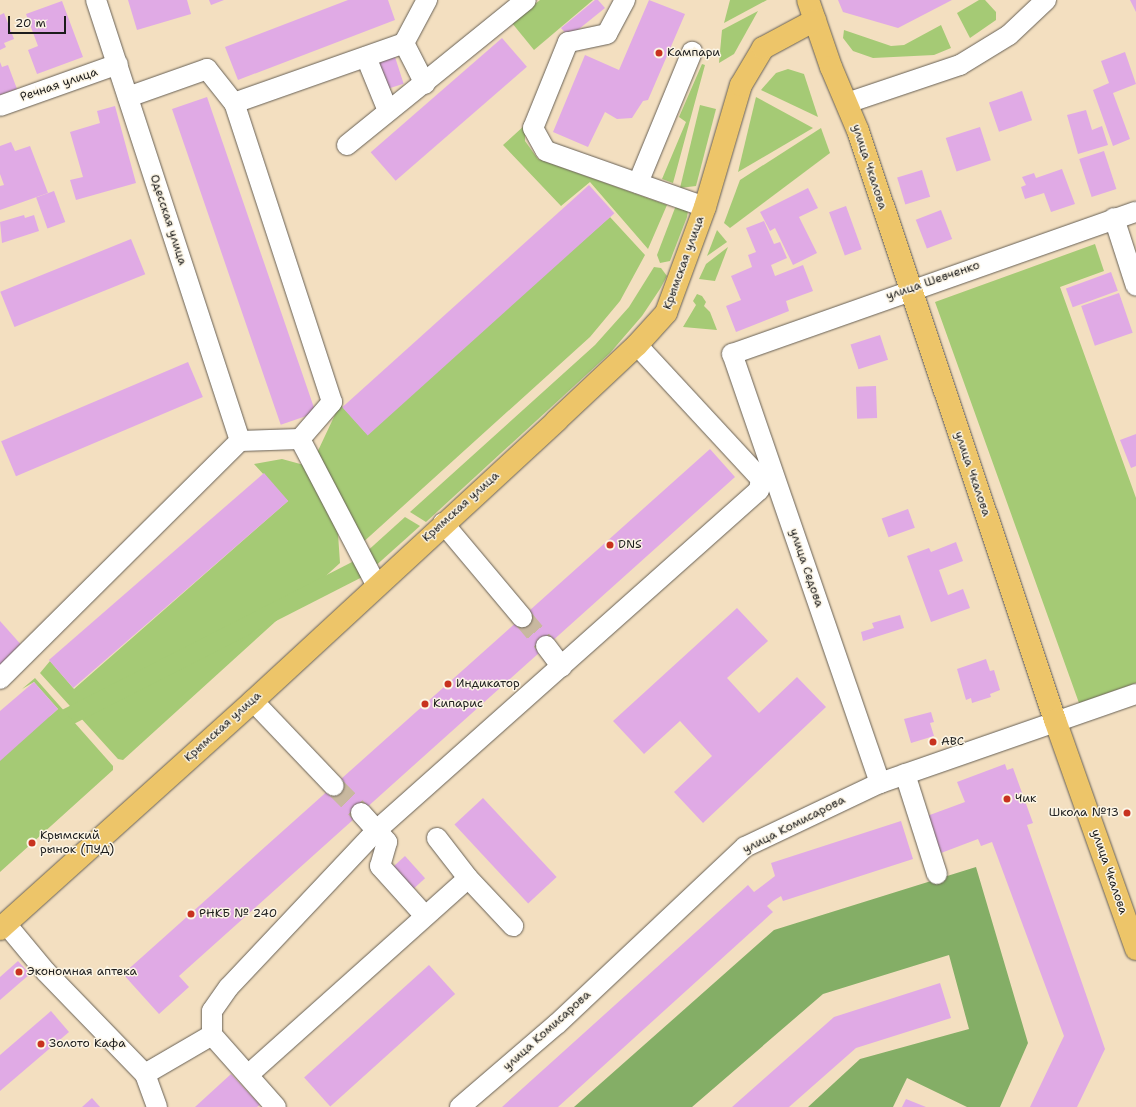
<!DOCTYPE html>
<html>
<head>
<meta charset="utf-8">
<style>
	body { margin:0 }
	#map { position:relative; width:1136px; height:1107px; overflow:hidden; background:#f3dfc0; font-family:"Shantell Sans",sans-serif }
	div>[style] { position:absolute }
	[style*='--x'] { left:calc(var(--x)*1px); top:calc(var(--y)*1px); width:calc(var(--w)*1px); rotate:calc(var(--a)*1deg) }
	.green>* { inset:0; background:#a5ca75; transform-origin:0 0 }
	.forest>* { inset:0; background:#84ae66 }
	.building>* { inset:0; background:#e0aae5; transform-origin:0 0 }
	.minor-tunnel>* { height:20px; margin-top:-10px; transform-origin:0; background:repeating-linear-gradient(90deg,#c8b89f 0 20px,transparent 0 30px) }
	.roads { filter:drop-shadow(0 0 1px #676055) drop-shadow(0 0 1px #676055) }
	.minor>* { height:20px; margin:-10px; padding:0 10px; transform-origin:10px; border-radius:10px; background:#fff }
	.major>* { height:22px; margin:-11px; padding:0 11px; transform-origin:11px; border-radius:11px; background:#edc569 }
	.dots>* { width:11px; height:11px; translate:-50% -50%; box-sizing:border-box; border:2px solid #fcf5e5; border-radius:50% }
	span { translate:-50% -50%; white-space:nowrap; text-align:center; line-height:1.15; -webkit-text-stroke:3px #fcf5e5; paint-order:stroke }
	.poi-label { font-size:12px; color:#1c1c1c }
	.left { translate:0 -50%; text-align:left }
	.right { translate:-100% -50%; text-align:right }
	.street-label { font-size:12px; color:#1c1c1c }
	.scale { position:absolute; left:8px; top:16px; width:58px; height:18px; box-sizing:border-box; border:2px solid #1c1c1c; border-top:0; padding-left:5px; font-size:12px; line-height:14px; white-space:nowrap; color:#1c1c1c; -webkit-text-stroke:3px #fcf5e5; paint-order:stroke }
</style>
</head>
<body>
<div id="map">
	<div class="green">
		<i style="clip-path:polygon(540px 0,593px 0,534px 50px,512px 23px)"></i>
		<i style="clip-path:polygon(730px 0,767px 0,724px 23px)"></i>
		<i style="clip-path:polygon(979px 0,985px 0,996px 12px,996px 20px,970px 38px,957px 13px)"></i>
		<i style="clip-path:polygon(758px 11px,734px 54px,719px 63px,722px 30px)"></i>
		<i style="clip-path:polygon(941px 25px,951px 48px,934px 55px,873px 58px,853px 51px,843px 38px,844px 30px,891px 46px,904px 45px)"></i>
		<i style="clip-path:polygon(702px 64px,705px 65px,673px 183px,662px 179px,686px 122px,679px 117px)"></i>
		<i style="clip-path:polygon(788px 69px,804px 74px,818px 117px,761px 90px,776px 73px)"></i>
		<i style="clip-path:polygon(756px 97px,813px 128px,738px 172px)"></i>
		<i style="clip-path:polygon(700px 105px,716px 109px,696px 186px,680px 188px)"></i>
		<i style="clip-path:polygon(525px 125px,525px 141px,538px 159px,667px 205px,648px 249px,590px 182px,561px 206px,503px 145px)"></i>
		<i style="clip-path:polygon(821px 128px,830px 153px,730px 228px,724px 223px,740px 180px)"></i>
		<i style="clip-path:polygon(678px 206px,688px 211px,687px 217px,670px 261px,660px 263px,657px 255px,675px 208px)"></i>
		<i style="clip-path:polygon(610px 217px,645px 255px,620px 301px,590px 337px,360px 545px,316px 455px,340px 404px,365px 432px)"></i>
		<i style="clip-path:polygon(717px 230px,727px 242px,707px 256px)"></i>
		<i style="clip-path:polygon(1095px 244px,1104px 271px,1060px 287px,1136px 498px,1136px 683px,1079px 703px,935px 302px)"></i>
		<i style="clip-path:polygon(728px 247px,715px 281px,699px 279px,706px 264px)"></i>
		<i style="clip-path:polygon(654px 267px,661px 268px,667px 276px,660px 289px,642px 316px,610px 353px,426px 522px,410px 512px,595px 345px,629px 307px)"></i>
		<i style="clip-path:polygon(697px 294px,702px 296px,706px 302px,704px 306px,710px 312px,717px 330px,683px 327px,696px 305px,693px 301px)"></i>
		<i style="clip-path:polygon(282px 459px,304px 465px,322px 495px,338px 534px,340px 563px,123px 760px,118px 759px,40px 673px,50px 661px,74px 689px,288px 501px,254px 464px)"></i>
		<i style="clip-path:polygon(405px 517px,420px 526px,372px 569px,364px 554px)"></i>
		<i style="left:358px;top:559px;width:18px;height:423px;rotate:63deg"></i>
		<i style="clip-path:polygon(35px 678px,113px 766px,113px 770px,0 872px,0 761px,58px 709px,34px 682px,22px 689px)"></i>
	</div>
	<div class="forest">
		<i style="clip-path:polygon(976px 867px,1028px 1043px,1000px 1107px,967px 1107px,907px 1078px,893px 1107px,808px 1107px,860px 1059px,969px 1029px,949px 955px,823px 994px,692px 1107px,574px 1107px,774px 930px)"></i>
	</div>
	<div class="building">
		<i style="clip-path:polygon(128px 0,187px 0,191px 14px,137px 30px)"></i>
		<i style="clip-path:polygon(209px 0,224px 0,211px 5px)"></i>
		<i style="clip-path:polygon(348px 0,388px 0,395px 20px,238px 80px,225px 47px)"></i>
		<i style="clip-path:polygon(595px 0,598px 0,605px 8px,569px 37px,561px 28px)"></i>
		<i style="clip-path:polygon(649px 0,685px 14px,648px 100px,643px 101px,632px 118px,617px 119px,605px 112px,588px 147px,553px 132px,585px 55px,619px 70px)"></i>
		<i style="clip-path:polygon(838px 0,952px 0,898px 28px,843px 12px)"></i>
		<i style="clip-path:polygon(1130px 0,1136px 0,1136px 12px)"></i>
		<i style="clip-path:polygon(62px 1px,83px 57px,37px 74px,28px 50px,38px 46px,26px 14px)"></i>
		<i style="clip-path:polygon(4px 13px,14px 39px,4px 43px,6px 47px,0 50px,0 15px)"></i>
		<i style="left:502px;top:38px;width:38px;height:174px;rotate:49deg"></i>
		<i style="clip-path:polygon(1125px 52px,1136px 84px,1113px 93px,1130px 139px,1113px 146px,1093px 90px,1109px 83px,1101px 61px)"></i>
		<i style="left:395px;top:57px;width:28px;height:20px;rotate:72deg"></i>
		<i style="clip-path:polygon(0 62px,2px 67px,8px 65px,17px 89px,0 95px)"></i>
		<i style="left:1022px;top:91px;width:31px;height:35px;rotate:71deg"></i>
		<i style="left:207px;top:97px;width:334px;height:37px;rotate:71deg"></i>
		<i style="clip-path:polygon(115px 106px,136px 183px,76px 200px,70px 180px,83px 177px,70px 132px,100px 123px,97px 111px)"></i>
		<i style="clip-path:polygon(1086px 110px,1092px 130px,1102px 126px,1108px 145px,1078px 154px,1067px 115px)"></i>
		<i style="left:980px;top:127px;width:35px;height:36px;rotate:72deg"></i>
		<i style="clip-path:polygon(11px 142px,15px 151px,30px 146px,48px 193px,0 210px,0 186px,4px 185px,0 174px,0 146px)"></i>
		<i style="left:1104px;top:151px;width:40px;height:26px;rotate:72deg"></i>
		<i style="clip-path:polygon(1062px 169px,1075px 204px,1051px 212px,1044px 193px,1025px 199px,1021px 187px,1026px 185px,1022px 177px,1034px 173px,1036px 178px)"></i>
		<i style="left:922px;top:170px;width:28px;height:26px;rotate:73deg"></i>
		<i style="left:589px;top:185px;width:38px;height:332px;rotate:48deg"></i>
		<i style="clip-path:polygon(808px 188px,818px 208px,799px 217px,817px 253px,793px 265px,775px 228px,770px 231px,760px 212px)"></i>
		<i style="left:54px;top:191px;width:33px;height:19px;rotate:70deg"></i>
		<i style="left:846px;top:206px;width:46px;height:18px;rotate:70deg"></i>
		<i style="left:941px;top:210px;width:31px;height:27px;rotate:69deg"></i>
		<i style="clip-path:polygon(24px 215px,25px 218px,34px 215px,39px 231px,2px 243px,0 222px)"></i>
		<i style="clip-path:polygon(764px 221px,774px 244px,780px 242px,787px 258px,771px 265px,775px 276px,803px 265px,813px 291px,786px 301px,789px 311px,736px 332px,726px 306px,741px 300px,731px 276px,752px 267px,748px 255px,756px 252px,746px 228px)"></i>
		<i style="left:131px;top:239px;width:38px;height:141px;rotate:68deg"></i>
		<i style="left:1111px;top:272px;width:20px;height:48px;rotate:70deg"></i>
		<i style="left:1119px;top:293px;width:42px;height:40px;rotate:71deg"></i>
		<i style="left:880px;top:335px;width:26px;height:31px;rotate:72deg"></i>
		<i style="left:188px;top:362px;width:38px;height:203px;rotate:67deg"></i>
		<i style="left:876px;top:386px;width:32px;height:20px;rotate:88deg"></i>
		<i style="clip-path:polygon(1136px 434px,1136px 466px,1131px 468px,1120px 440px)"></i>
		<i style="clip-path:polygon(710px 449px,735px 477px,179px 976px,189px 987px,159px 1014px,123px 974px)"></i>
		<i style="left:264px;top:473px;width:37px;height:285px;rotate:49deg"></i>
		<i style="left:908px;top:509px;width:20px;height:28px;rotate:70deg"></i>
		<i style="clip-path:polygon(956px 542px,963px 561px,939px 570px,948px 595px,963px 589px,970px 608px,931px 622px,907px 556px,929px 548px,931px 552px)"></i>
		<i style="clip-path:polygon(737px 608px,768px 641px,727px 678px,759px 713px,797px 677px,826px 707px,703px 823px,674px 792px,712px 756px,680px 721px,644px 754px,613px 721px)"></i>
		<i style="clip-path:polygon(900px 615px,904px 628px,863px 641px,861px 632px,874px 628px,872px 623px)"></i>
		<i style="clip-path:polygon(0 621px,24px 648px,0 669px)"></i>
		<i style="clip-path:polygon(986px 659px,990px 671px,994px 670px,1000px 690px,990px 694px,991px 697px,972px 703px,971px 698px,966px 700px,957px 669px)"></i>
		<i style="clip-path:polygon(34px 682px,58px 709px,0 761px,0 711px)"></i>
		<i style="clip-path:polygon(931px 712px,934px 722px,930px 723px,934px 736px,911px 743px,904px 719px)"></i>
		<i style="clip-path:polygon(1005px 764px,1007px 770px,1013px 768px,1033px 823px,1027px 825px,1105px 1049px,1077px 1107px,1030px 1107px,1064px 1036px,992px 842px,981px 846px,978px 839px,941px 853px,927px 816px,965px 802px,957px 782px)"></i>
		<i style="left:483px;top:798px;width:108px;height:39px;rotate:47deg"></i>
		<i style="clip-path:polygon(901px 821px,913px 859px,783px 901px,781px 896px,773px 901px,767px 906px,773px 912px,558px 1107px,502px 1107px,748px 885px,754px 892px,775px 876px,771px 863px)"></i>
		<i style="left:405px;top:856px;width:30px;height:17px;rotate:48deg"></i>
		<i style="clip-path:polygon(18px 961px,30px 974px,0 1000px,0 977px)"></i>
		<i style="left:429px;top:965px;width:39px;height:168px;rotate:48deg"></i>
		<i style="clip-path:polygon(940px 983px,951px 1018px,856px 1048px,789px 1107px,732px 1107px,834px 1017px)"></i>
		<i style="clip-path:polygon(51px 1011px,69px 1032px,0 1091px,0 1055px)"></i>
		<i style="clip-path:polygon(231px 1074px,260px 1105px,257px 1107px,195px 1107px)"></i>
		<i style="clip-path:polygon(92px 1098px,100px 1107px,82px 1107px)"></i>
		<i style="clip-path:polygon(906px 1099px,926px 1107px,902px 1107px)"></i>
	</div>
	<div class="minor-tunnel">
		<i style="--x:522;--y:617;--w:38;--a:50"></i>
		<i style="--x:334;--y:786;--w:38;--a:45"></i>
	</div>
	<div class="roads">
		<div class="minor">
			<i style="--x:96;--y:0;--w:464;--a:71.9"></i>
			<i style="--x:625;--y:0;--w:38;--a:118"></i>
			<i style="--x:607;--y:34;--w:40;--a:168"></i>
			<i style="--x:568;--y:42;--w:93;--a:112.1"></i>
			<i style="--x:533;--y:128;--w:26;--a:61"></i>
			<i style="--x:546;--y:151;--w:169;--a:19.4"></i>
			<i style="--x:404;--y:43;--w:46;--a:62.9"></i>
			<i style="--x:366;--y:57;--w:58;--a:67.8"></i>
			<i style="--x:128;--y:97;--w:84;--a:-19.5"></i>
			<i style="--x:207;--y:69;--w:43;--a:51.5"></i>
			<i style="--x:847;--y:103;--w:119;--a:-18.6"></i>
			<i style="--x:960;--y:65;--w:57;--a:-31.5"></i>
			<i style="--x:1009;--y:35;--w:51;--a:-43.4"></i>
			<i style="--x:0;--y:106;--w:125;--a:-19.6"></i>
			<i style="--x:347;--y:145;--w:230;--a:-39"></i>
			<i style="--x:638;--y:183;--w:142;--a:-67.6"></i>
			<i style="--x:1114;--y:218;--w:71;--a:72.1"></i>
			<i style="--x:300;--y:439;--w:166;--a:62.4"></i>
			<i style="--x:443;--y:523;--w:123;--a:50"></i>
			<i style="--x:546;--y:646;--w:26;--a:53"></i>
			<i style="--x:0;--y:679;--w:338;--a:-44.8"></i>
			<i style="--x:240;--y:441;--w:60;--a:-1.9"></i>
			<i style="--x:300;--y:439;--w:49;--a:-49.1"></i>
			<i style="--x:332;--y:402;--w:315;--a:-108.1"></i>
			<i style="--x:234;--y:103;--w:180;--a:-19.4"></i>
			<i style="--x:404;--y:43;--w:49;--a:-61.9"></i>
			<i style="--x:253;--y:701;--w:117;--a:46.4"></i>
			<i style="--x:905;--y:774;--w:105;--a:72.3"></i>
			<i style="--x:880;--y:783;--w:454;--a:-109"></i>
			<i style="--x:732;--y:354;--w:428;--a:-19.4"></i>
			<i style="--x:361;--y:813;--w:39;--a:48"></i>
			<i style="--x:387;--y:842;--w:25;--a:106"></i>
			<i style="--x:380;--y:866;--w:67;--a:48"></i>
			<i style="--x:437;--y:838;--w:51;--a:52.2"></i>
			<i style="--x:6;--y:924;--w:62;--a:50.2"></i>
			<i style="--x:46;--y:972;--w:142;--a:45.9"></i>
			<i style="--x:145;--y:1074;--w:78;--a:-30.2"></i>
			<i style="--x:212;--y:1035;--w:96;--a:48.4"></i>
			<i style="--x:212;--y:1035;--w:24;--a:-90"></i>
			<i style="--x:212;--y:1011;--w:29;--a:-55"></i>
			<i style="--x:229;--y:987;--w:217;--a:-46.7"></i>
			<i style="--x:378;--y:829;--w:510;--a:-41.66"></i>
			<i style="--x:759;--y:490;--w:11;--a:-80"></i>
			<i style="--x:761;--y:479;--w:183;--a:-132.8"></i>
			<i style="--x:145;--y:1074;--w:35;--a:70"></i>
			<i style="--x:248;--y:1075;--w:295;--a:-41.8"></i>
			<i style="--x:468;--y:878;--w:66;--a:46.8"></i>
			<i style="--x:460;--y:1107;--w:128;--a:-40.6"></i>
			<i style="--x:557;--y:1024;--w:258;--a:-43.3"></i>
			<i style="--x:745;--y:847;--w:149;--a:-25.4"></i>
			<i style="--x:880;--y:783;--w:271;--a:-19.2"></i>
		</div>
		<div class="major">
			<i style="--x:808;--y:0;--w:71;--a:71.1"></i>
			<i style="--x:831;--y:67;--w:69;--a:67.1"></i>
			<i style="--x:858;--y:131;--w:621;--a:71.51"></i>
			<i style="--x:1055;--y:720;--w:243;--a:70.5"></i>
			<i style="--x:0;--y:929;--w:341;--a:-42"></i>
			<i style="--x:253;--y:701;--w:413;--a:-42.7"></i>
			<i style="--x:556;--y:421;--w:111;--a:-43.2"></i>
			<i style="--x:637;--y:345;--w:43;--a:-47.8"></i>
			<i style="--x:666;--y:313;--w:113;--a:-69.8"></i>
			<i style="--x:705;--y:207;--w:127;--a:-73.6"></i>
			<i style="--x:741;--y:85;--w:43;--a:-59.3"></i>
			<i style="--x:763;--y:48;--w:59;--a:-28.3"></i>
		</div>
	</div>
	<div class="dots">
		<i style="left:659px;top:53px;background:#c8321e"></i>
		<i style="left:610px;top:545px;background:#c8321e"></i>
		<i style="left:448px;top:684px;background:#c8321e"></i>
		<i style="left:425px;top:704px;background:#c8321e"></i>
		<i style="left:933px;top:742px;background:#c8321e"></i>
		<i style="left:1007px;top:799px;background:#c8321e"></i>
		<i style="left:1127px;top:813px;background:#c8321e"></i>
		<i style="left:32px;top:843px;background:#c8321e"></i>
		<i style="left:191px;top:914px;background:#c8321e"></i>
		<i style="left:19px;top:972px;background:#c8321e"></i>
		<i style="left:41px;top:1044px;background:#c8321e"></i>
	</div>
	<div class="poi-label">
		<span class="left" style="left:667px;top:53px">Кампари</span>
		<span class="left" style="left:618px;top:545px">DNS</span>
		<span class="left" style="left:456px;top:684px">Индикатор</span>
		<span class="left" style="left:433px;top:704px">Кипарис</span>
		<span class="left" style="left:941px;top:742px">ABC</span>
		<span class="left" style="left:1015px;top:799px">Чик</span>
		<span class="right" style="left:1119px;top:813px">Школа №13</span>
		<span class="left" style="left:40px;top:843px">Крымский<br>рынок (ПУД)</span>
		<span class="left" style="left:199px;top:914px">РНКБ № 240</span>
		<span class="left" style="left:27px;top:972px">Экономная аптека</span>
		<span class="left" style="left:49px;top:1044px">Золото Кафа</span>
	</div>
	<div class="street-label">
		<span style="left:59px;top:85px;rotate:-19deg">Речная улица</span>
		<span style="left:869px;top:167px;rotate:72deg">улица Чкалова</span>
		<span style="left:168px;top:220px;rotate:72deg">Одесская улица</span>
		<span style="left:684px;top:263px;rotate:-70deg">Крымская улица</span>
		<span style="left:933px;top:281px;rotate:-19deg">улица Шевченко</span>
		<span style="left:972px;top:474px;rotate:71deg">улица Чкалова</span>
		<span style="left:461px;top:507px;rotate:-42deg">Крымская улица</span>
		<span style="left:806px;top:568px;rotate:71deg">улица Седова</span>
		<span style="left:223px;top:727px;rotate:-42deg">Крымская улица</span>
		<span style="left:794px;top:825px;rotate:-27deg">улица Комисарова</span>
		<span style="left:1109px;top:872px;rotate:71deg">улица Чкалова</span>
		<span style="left:547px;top:1031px;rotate:-42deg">улица Комисарова</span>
	</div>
	<div class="scale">20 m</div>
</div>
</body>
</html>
